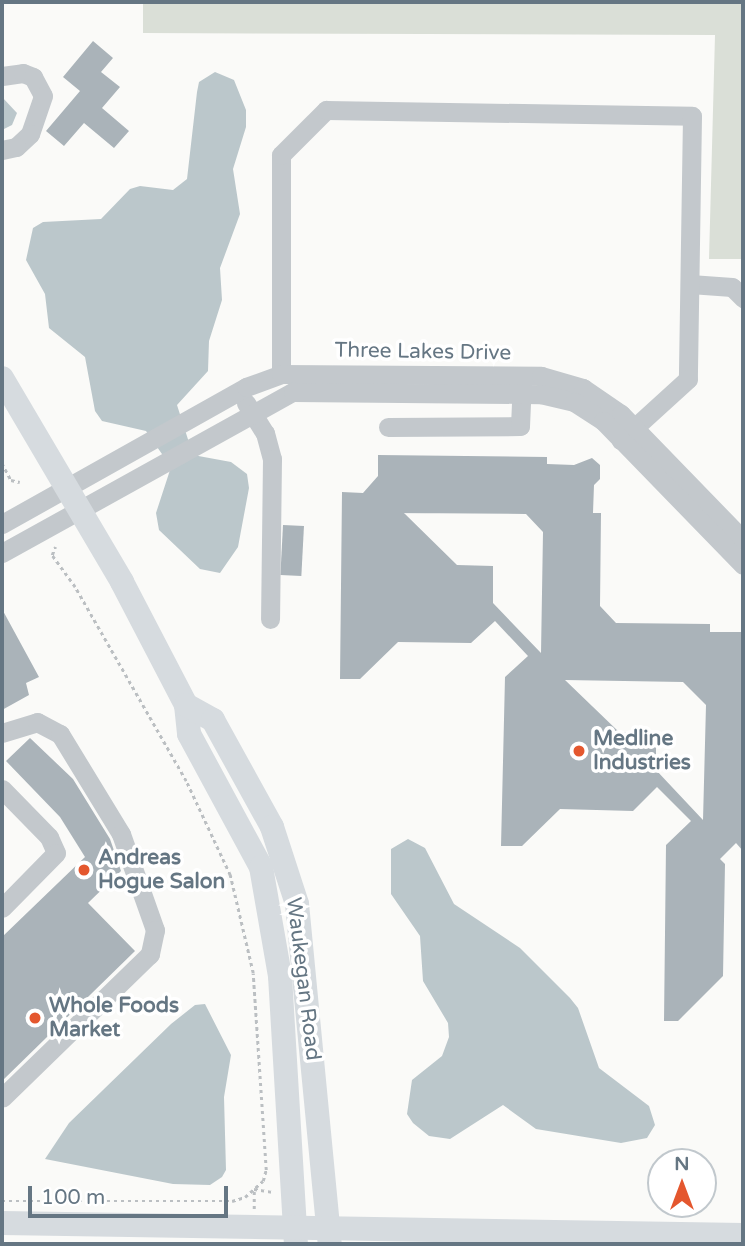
<!DOCTYPE html>
<html>
<head>
<meta charset="utf-8">
<style>
	body { margin:0 }
	#map { position:relative; width:745px; height:1246px; overflow:hidden; background:#fafaf8; font-family:"Varela Round",sans-serif }
	div>[style] { position:absolute }
	[style*='--x'] { left:calc(var(--x)*1px); top:calc(var(--y)*1px); width:calc(var(--w)*1px); rotate:calc(var(--a)*1deg) }
	.green>* { inset:0; background:#dadfd7 }
	.water>* { inset:0; background:#bbc7cb }
	.building>* { inset:0; background:#aab3b9; transform-origin:0 0 }
	.path>* { height:2.5px; margin-top:-1.25px; transform-origin:0; background:repeating-linear-gradient(90deg,#bbbfc2 0 3.5px,transparent 0 7px) }
	.minor>* { height:19px; margin:-9.5px; padding:0 9.5px; transform-origin:9.5px; border-radius:9.5px; background:#c3c8cc }
	.major>* { height:24px; margin:-12px; padding:0 12px; transform-origin:12px; border-radius:12px; background:#d6dbdf }
	.dots>* { width:19px; height:19px; translate:-50% -50%; box-sizing:border-box; border:4px solid #fff; border-radius:50% }
	span { translate:-50% -50%; white-space:nowrap; text-align:center; line-height:1.15; -webkit-text-stroke:7px #fff; paint-order:stroke }
	.street-label { font-size:21px; color:#657683 }
	.poi-label { font-size:21px; color:#657683; font-weight:700 }
	.left { translate:0 -50%; text-align:left }
	.frame { position:absolute; inset:0; border:4px solid #657683; pointer-events:none }
	.north { position:absolute; left:647px; top:1148px; width:70px; height:70px; box-sizing:border-box; background:#fff; border:2px solid #c1c8cd; border-radius:50%; rotate:0deg; font-size:19px; font-weight:700; line-height:28px; text-align:center; color:#657683 }
	.north::after { content:''; display:block; margin:auto; width:24px; height:32px; background:#e4572e; clip-path:polygon(50% 0,100% 100%,50% 72%,0 100%) }
	.scale { position:absolute; left:28px; top:1186px; width:200px; height:32px; box-sizing:border-box; border:4px solid #657683; border-top:0; padding-left:9px; font-size:21px; line-height:24px; white-space:nowrap; color:#657683; -webkit-text-stroke:5px #fff; paint-order:stroke }
</style>
</head>
<body>
<div id="map">
	<div class="green">
		<i style="clip-path:polygon(143px 2px,743px 2px,743px 259px,709px 259px,715px 35px,143px 33px)"></i>
	</div>
	<div class="water">
		<i style="clip-path:polygon(215px 72px,234px 80px,246px 110px,246px 127px,233px 169px,240px 214px,220px 268px,222px 300px,209px 341px,208px 371px,177px 405px,193px 455px,231px 462px,247px 474px,249px 488px,238px 547px,220px 573px,200px 569px,159px 530px,156px 513px,171px 467px,146px 431px,102px 421px,95px 411px,85px 357px,49px 328px,45px 294px,26px 260px,33px 228px,43px 222px,101px 219px,130px 189px,140px 186px,173px 190px,187px 179px,197px 92px,199px 82px)"></i>
		<i style="clip-path:polygon(2px 97px,17px 113px,12px 125px,2px 130px)"></i>
		<i style="clip-path:polygon(408px 839px,425px 848px,454px 904px,520px 948px,570px 998px,578px 1008px,599px 1068px,649px 1106px,655px 1125px,647px 1138px,621px 1143px,536px 1129px,503px 1105px,450px 1139px,429px 1136px,413px 1123px,407px 1114px,412px 1080px,442px 1056px,449px 1037px,448px 1023px,423px 981px,420px 936px,391px 894px,391px 849px)"></i>
		<i style="clip-path:polygon(205px 1004px,231px 1055px,224px 1097px,226px 1170px,222px 1177px,210px 1185px,173px 1184px,45px 1159px,69px 1123px,171px 1024px,195px 1005px)"></i>
	</div>
	<div class="building">
		<i style="clip-path:polygon(93px 41px,113px 58px,101px 72px,120px 87px,102px 108px,129px 131px,114px 148px,84px 123px,64px 146px,46px 131px,80px 91px,63px 77px)"></i>
		<i style="clip-path:polygon(evenodd,378px 455px,547px 457px,547px 464px,574px 465px,592px 458px,600px 465px,600px 479px,594px 485px,593px 513px,601px 513px,600px 606px,616px 623px,710px 624px,710px 632px,743px 632px,743px 851px,736px 843px,720px 859px,725px 864px,723px 976px,678px 1021px,664px 1021px,666px 845px,691px 821px,657px 787px,633px 811px,560px 809px,522px 846px,501px 846px,505px 677px,528px 656px,495px 621px,471px 643px,398px 642px,360px 679px,340px 679px,342px 492px,363px 493px,378px 476px,378px 455px,404px 513px,526px 514px,543px 532px,541px 653px,493px 603px,493px 566px,457px 565px,404px 513px,378px 455px,565px 680px,683px 682px,706px 705px,703px 820px,656px 770px,656px 732px,619px 732px,565px 680px)"></i>
		<i style="left:283px;top:525px;width:21px;height:50px;rotate:3deg"></i>
		<i style="clip-path:polygon(2px 609px,39px 677px,26px 683px,29px 695px,2px 710px)"></i>
		<i style="clip-path:polygon(30px 738px,73px 779px,110px 839px,121px 871px,88px 903px,135px 951px,2px 1081px,2px 937px,85px 857px,60px 817px,6px 761px)"></i>
	</div>
	<div class="path">
		<i style="--x:2;--y:463;--w:19;--a:62"></i>
		<i style="--x:11;--y:480;--w:9;--a:13"></i>
		<i style="--x:2;--y:1201;--w:230;--a:0"></i>
		<i style="--x:232;--y:1201;--w:14;--a:-17"></i>
		<i style="--x:245;--y:1197;--w:24;--a:-42"></i>
		<i style="--x:263;--y:1181;--w:11;--a:-75"></i>
		<i style="--x:266;--y:1170;--w:197;--a:-93.8"></i>
		<i style="--x:253;--y:973;--w:101;--a:-103.2"></i>
		<i style="--x:230;--y:875;--w:104;--a:-115.1"></i>
		<i style="--x:186;--y:781;--w:224;--a:-119.8"></i>
		<i style="--x:75;--y:587;--w:39;--a:-126"></i>
		<i style="--x:52;--y:555;--w:9;--a:-69"></i>
		<i style="--x:254;--y:1209;--w:20;--a:-90"></i>
		<i style="--x:254;--y:1189;--w:20;--a:9"></i>
	</div>
	<div class="minor">
		<i style="--x:2;--y:76;--w:21;--a:-8"></i>
		<i style="--x:23;--y:73;--w:11;--a:22"></i>
		<i style="--x:33;--y:77;--w:21;--a:62"></i>
		<i style="--x:43;--y:96;--w:40;--a:108.9"></i>
		<i style="--x:30;--y:134;--w:19;--a:137"></i>
		<i style="--x:16;--y:147;--w:14;--a:168"></i>
		<i style="--x:690;--y:284;--w:42;--a:4.1"></i>
		<i style="--x:732;--y:287;--w:16;--a:45"></i>
		<i style="--x:281;--y:374;--w:219;--a:-90"></i>
		<i style="--x:281;--y:155;--w:64;--a:-45"></i>
		<i style="--x:326;--y:110;--w:366;--a:0.9"></i>
		<i style="--x:692;--y:116;--w:263;--a:90.9"></i>
		<i style="--x:688;--y:379;--w:91;--a:137.7"></i>
		<i style="--x:246;--y:403;--w:36;--a:58"></i>
		<i style="--x:265;--y:433;--w:27;--a:75"></i>
		<i style="--x:272;--y:459;--w:160;--a:90.7"></i>
		<i style="--x:388;--y:427;--w:132;--a:-0.4"></i>
		<i style="--x:520;--y:426;--w:45;--a:-87.5"></i>
		<i style="--x:2;--y:524;--w:280;--a:-29.3"></i>
		<i style="--x:246;--y:387;--w:37;--a:-20"></i>
		<i style="--x:281;--y:374;--w:260;--a:0.4"></i>
		<i style="--x:541;--y:376;--w:44;--a:15.9"></i>
		<i style="--x:583;--y:388;--w:46;--a:34.4"></i>
		<i style="--x:621;--y:414;--w:175;--a:45.9"></i>
		<i style="--x:2;--y:553;--w:333;--a:-29"></i>
		<i style="--x:293;--y:392;--w:247;--a:0.5"></i>
		<i style="--x:540;--y:394;--w:35;--a:13"></i>
		<i style="--x:574;--y:402;--w:35;--a:33"></i>
		<i style="--x:603;--y:421;--w:201;--a:45.8"></i>
		<i style="--x:2;--y:733;--w:37;--a:-17"></i>
		<i style="--x:37;--y:722;--w:26;--a:28"></i>
		<i style="--x:60;--y:734;--w:117;--a:58.6"></i>
		<i style="--x:121;--y:834;--w:102;--a:70.5"></i>
		<i style="--x:155;--y:930;--w:25;--a:102"></i>
		<i style="--x:150;--y:954;--w:206;--a:135.8"></i>
		<i style="--x:2;--y:789;--w:67;--a:45.6"></i>
		<i style="--x:49;--y:837;--w:17;--a:66"></i>
		<i style="--x:56;--y:853;--w:77;--a:134.5"></i>
	</div>
	<div class="major">
		<i style="--x:2;--y:378;--w:237;--a:59.5"></i>
		<i style="--x:122;--y:582;--w:139;--a:62.5"></i>
		<i style="--x:186;--y:705;--w:29;--a:84"></i>
		<i style="--x:189;--y:734;--w:151;--a:61.6"></i>
		<i style="--x:261;--y:867;--w:111;--a:80.1"></i>
		<i style="--x:280;--y:976;--w:268;--a:86.6"></i>
		<i style="--x:186;--y:705;--w:31;--a:29"></i>
		<i style="--x:213;--y:720;--w:122;--a:61.1"></i>
		<i style="--x:272;--y:827;--w:81;--a:72"></i>
		<i style="--x:297;--y:904;--w:342;--a:84.5"></i>
		<i style="--x:2;--y:1223;--w:741;--a:0.93"></i>
	</div>
	<div class="dots">
		<i style="left:579px;top:751px;background:#e4572e"></i>
		<i style="left:84px;top:870px;background:#e4572e"></i>
		<i style="left:35px;top:1018px;background:#e4572e"></i>
	</div>
	<div class="street-label">
		<span style="left:423px;top:352px;rotate:1deg">Three Lakes Drive</span>
		<span style="left:303px;top:979px;rotate:83deg">Waukegan Road</span>
	</div>
	<div class="poi-label">
		<span class="left" style="left:593px;top:751px">Medline<br>Industries</span>
		<span class="left" style="left:98px;top:870px">Andreas<br>Hogue Salon</span>
		<span class="left" style="left:49px;top:1018px">Whole Foods<br>Market</span>
	</div>
	<div class="frame"></div>
	<div class="north">N</div>
	<div class="scale">100 m</div>
</div>
</body>
</html>
